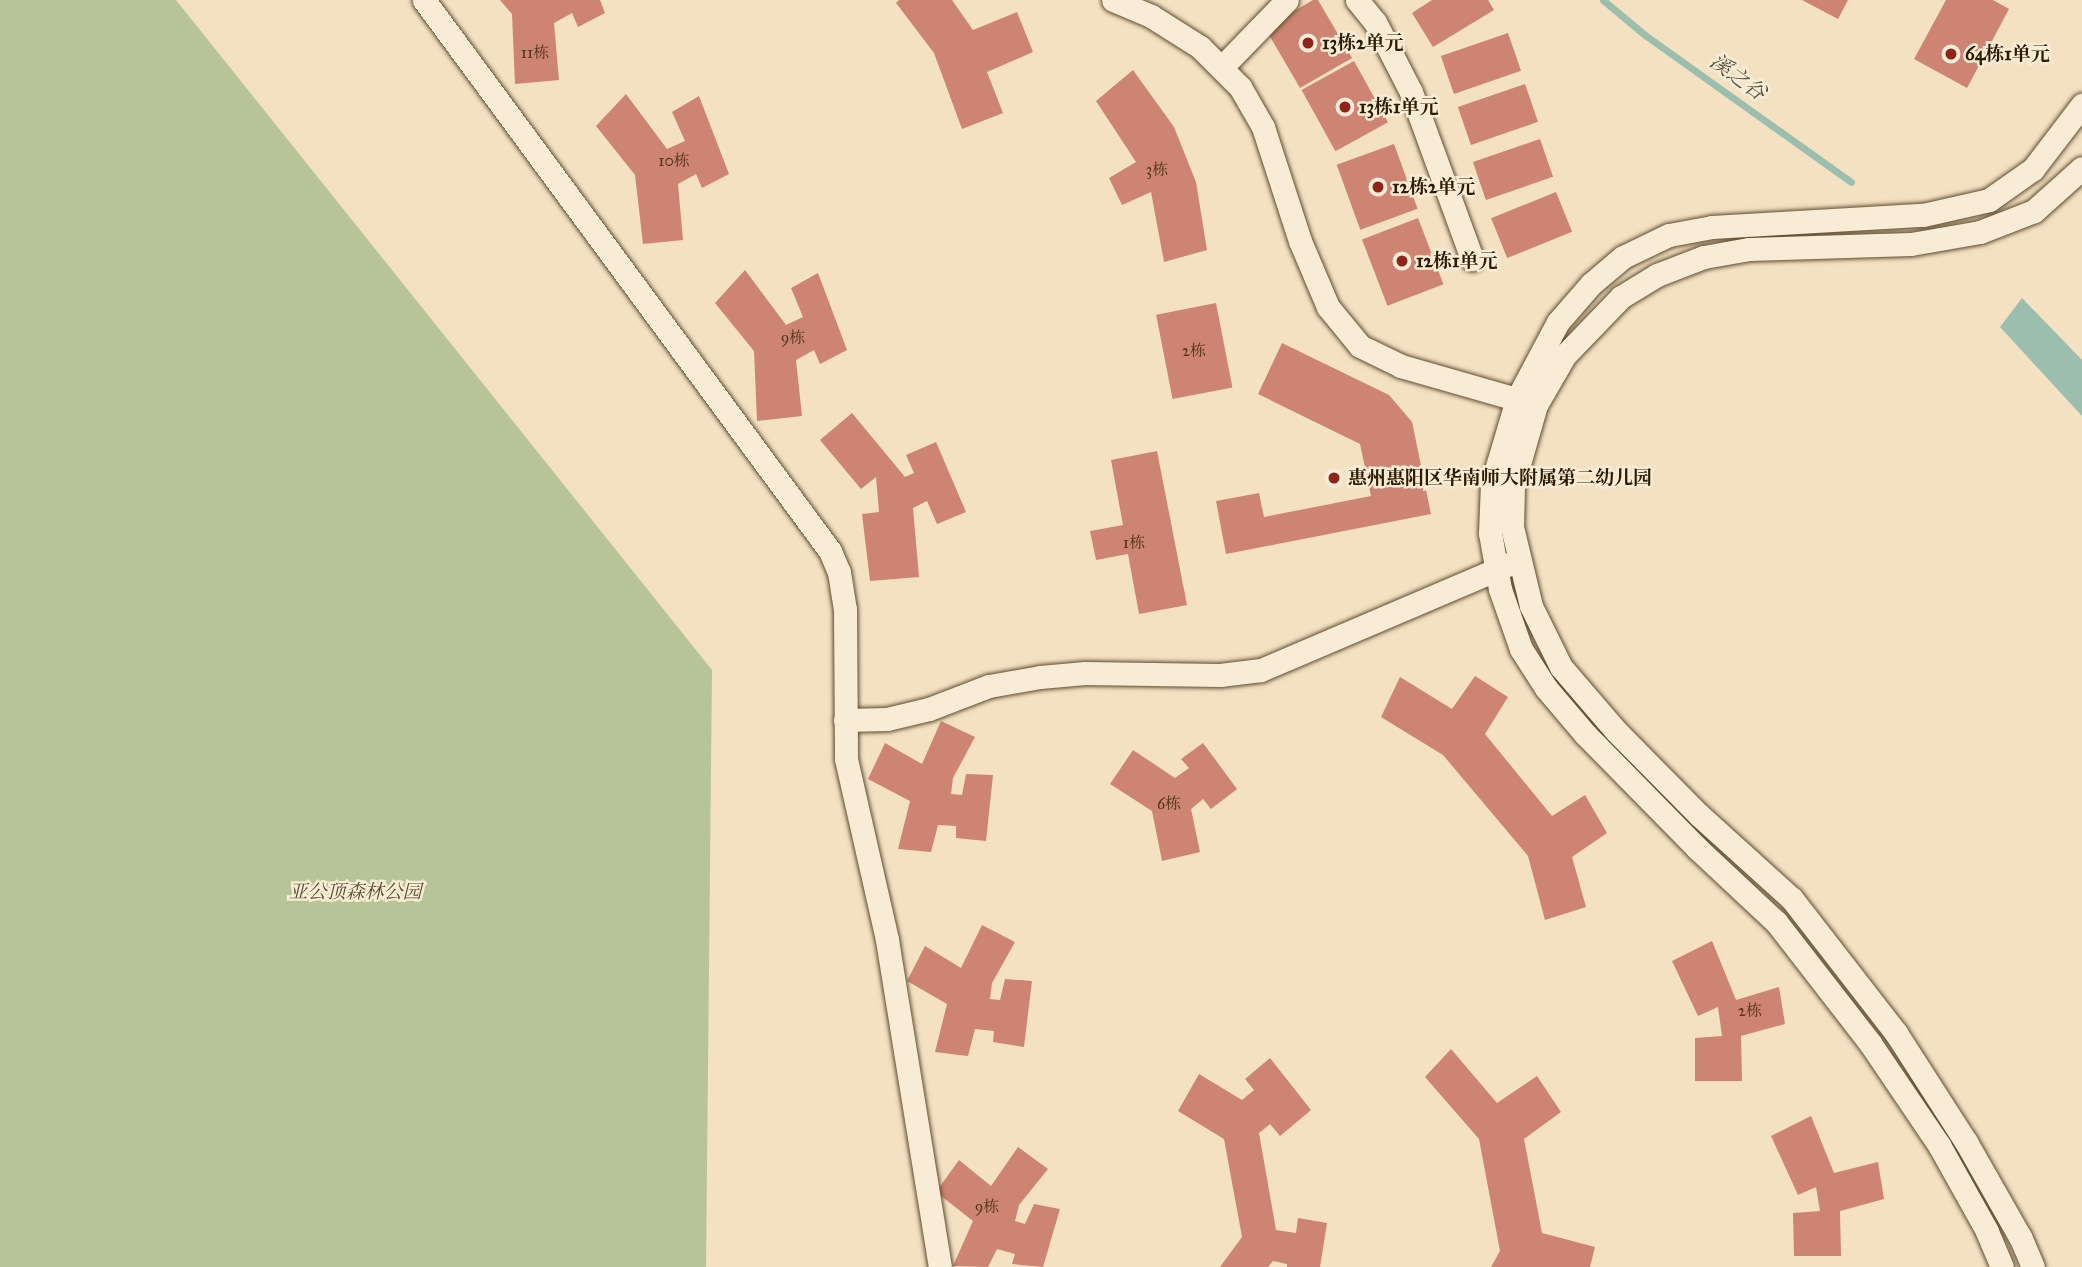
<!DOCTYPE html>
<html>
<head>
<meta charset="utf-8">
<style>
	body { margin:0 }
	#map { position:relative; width:2082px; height:1267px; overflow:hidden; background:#f4e1c2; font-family:"IM FELL Great Primer","Noto Serif SC",serif }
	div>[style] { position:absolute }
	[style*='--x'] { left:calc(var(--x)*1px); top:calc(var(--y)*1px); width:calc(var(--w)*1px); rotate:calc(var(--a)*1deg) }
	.green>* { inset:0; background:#b7c497 }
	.water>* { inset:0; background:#9cbeae }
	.stream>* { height:7px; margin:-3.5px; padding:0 3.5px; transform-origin:3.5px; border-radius:3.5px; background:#9cbeae }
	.building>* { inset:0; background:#cd8472; transform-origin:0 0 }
	.roads { filter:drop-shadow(0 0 2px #5f4c30) drop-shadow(0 0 2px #5f4c30) }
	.minor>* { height:23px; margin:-11.5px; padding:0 11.5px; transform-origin:11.5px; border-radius:11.5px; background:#f8ecd7 }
	.dots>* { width:19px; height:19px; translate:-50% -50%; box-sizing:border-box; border:4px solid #f8ecd7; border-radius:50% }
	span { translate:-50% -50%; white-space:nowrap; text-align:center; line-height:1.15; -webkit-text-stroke:5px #f8ecd7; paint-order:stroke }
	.number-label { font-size:16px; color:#55351c }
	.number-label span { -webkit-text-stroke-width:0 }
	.poi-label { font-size:19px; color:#2d1b00; font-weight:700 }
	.left { translate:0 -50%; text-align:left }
	.park-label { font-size:19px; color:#564e2d; font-style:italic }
	.water-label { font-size:21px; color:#54543d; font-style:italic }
</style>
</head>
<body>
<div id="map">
	<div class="green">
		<i style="clip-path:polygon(0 0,176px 0,712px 670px,706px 1267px,0 1267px)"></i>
	</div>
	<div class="water">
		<i style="clip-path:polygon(2022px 298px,2082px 360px,2082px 416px,2000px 327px)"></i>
	</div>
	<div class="stream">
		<i style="--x:1603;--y:0;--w:55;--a:39.8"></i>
		<i style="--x:1645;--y:35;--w:253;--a:35.5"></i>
	</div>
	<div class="building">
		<i style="clip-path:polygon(500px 0,600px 0,605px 13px,578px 27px,572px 13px,554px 23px,559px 80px,515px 84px,512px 14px)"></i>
		<i style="clip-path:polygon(899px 0,952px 0,973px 30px,1017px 12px,1033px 52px,987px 72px,1003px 113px,962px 129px,934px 53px,896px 3px)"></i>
		<i style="clip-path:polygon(1313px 0,1318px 0,1352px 58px,1300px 88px,1265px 28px)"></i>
		<i style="clip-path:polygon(1432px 0,1488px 0,1494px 10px,1433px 47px,1412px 13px)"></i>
		<i style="clip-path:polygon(1802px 0,1848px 0,1838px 19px)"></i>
		<i style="clip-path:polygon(1946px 0,1993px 0,2009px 9px,1967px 88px,1914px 59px)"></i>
		<i style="left:1508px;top:33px;width:40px;height:71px;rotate:71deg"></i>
		<i style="left:1354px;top:61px;width:70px;height:60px;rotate:61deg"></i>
		<i style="clip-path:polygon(1133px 70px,1174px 127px,1196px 182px,1207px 250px,1164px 262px,1151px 192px,1122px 205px,1109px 178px,1136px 162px,1096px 101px)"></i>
		<i style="left:1525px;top:84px;width:40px;height:71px;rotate:71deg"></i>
		<i style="clip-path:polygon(626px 94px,667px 149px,685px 141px,672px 112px,699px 96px,729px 174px,702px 188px,696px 174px,678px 184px,683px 240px,643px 244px,635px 175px,596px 126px)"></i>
		<i style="left:1540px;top:139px;width:40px;height:71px;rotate:71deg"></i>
		<i style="left:1394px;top:144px;width:69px;height:61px;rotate:70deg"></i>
		<i style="left:1556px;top:192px;width:43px;height:70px;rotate:68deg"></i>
		<i style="left:1418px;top:218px;width:71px;height:60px;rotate:69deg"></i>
		<i style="clip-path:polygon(745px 270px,786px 325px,803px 317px,791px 288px,818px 273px,847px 350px,820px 364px,814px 350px,796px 360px,802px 416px,757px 421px,754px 351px,715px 303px)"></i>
		<i style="left:1216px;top:303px;width:86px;height:61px;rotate:79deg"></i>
		<i style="clip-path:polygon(1282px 343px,1389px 395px,1412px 422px,1431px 514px,1226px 554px,1216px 501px,1259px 493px,1264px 517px,1371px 496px,1360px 444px,1258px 394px)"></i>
		<i style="clip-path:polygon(852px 413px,905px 477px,914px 473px,906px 455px,936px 442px,966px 512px,937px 524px,927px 501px,913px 508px,919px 577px,870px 581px,862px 514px,879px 512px,876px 477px,861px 489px,820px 440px)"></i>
		<i style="clip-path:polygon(1157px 451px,1187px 605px,1139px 614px,1128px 554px,1096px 560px,1090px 531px,1123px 525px,1111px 460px)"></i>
		<i style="clip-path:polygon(1475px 676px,1508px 697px,1485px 734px,1552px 816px,1585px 795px,1607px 833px,1572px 857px,1586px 907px,1545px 920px,1528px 856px,1443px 755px,1381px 717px,1400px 677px,1452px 709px)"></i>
		<i style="clip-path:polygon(941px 721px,975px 737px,953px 778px,951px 794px,962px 795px,966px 774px,993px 775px,986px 841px,956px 838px,956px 826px,938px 825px,931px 852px,898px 849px,910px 801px,868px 779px,885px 743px,922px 764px)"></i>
		<i style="clip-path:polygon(1203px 743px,1237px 789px,1211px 809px,1203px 799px,1191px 809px,1200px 852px,1162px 861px,1152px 811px,1110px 784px,1133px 750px,1175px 778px,1189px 768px,1181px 759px)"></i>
		<i style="clip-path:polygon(982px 925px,1015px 942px,992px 983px,990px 999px,1000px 1000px,1005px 979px,1032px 981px,1024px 1047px,993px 1042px,994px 1031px,975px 1029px,968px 1056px,935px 1052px,947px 1004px,907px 981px,925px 946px,961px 968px)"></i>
		<i style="clip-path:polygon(1712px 941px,1736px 1000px,1779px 987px,1785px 1024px,1741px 1036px,1742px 1081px,1695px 1081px,1695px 1038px,1722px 1036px,1718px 1007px,1698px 1016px,1672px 961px)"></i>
		<i style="clip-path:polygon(1451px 1049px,1497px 1103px,1537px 1076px,1561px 1112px,1524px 1139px,1542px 1233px,1595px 1247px,1590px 1267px,1491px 1267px,1500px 1251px,1479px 1139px,1425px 1077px)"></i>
		<i style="clip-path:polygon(1270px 1058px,1311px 1110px,1280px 1136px,1270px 1124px,1259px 1133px,1276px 1230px,1296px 1233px,1298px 1218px,1327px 1223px,1320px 1267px,1287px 1267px,1287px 1264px,1273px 1261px,1268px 1267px,1220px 1267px,1242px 1237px,1224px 1139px,1178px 1111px,1199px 1074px,1242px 1100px,1254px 1090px,1245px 1079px)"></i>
		<i style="clip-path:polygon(1811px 1116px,1834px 1173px,1878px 1162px,1884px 1199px,1840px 1211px,1841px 1256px,1794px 1256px,1793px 1213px,1820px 1211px,1816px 1187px,1798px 1195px,1771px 1136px)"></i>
		<i style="clip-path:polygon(1018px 1147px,1048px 1169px,1019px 1205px,1015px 1221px,1025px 1224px,1034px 1204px,1060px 1209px,1043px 1267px,1012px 1264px,1015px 1254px,997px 1249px,988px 1267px,953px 1266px,973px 1221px,936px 1192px,959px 1160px,991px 1186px)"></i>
	</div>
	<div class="roads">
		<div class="minor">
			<i style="--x:424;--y:0;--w:684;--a:53.62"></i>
			<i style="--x:830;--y:551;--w:23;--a:67"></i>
			<i style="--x:839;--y:572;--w:37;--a:81"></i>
			<i style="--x:845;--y:609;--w:150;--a:89.6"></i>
			<i style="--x:846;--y:759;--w:186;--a:77.2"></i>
			<i style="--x:887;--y:940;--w:331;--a:80.8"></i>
			<i style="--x:1113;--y:0;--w:41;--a:22.8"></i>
			<i style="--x:1151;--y:16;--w:58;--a:32.3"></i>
			<i style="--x:1200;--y:47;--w:57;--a:45"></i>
			<i style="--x:1240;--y:87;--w:46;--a:60.1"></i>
			<i style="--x:1263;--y:127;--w:120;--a:72"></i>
			<i style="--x:1300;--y:241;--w:72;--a:67"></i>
			<i style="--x:1328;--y:307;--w:50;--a:50.6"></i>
			<i style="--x:1360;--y:346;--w:46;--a:26"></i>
			<i style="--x:1401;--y:366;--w:134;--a:16"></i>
			<i style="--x:1357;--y:0;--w:28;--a:51"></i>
			<i style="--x:1375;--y:22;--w:79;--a:62.8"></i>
			<i style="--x:1411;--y:92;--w:178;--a:69.9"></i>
			<i style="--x:1222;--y:67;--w:93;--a:-45.9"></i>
			<i style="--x:845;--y:720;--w:42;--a:-1.4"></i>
			<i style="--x:887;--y:719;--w:43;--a:-13.4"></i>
			<i style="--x:929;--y:709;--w:64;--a:-21"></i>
			<i style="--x:989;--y:686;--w:52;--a:-10"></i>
			<i style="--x:1040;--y:677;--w:45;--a:-5.1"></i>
			<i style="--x:1085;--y:673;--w:135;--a:0.8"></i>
			<i style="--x:1220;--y:675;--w:41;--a:-7"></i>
			<i style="--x:1261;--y:670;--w:271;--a:-23.1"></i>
			<i style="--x:2002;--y:1267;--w:39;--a:-113"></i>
			<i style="--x:1987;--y:1231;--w:98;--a:-119.2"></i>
			<i style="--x:1939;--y:1145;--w:123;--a:-124.1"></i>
			<i style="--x:1870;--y:1043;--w:153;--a:-127.8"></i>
			<i style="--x:1776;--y:922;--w:108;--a:-136.9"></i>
			<i style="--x:1697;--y:848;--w:160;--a:-134.5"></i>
			<i style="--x:1585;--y:734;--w:60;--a:-130.3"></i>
			<i style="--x:1546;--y:688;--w:46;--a:-122.7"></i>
			<i style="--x:1521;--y:649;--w:64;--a:-109.3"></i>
			<i style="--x:1500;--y:589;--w:57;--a:-100.1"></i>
			<i style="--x:1490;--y:533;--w:50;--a:-87.7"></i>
			<i style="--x:1492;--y:483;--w:88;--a:-73.4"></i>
			<i style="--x:1517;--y:399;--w:87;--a:-62"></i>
			<i style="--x:1558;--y:322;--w:50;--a:-49"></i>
			<i style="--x:1591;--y:284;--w:42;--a:-40.2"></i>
			<i style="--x:1623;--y:257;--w:51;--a:-25.6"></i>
			<i style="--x:1669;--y:235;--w:44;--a:-10.5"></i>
			<i style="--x:1712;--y:227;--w:211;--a:-3.3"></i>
			<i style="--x:1923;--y:215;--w:68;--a:-12.8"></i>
			<i style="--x:1989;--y:200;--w:54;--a:-35.2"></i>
			<i style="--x:2033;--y:169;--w:81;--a:-52.6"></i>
			<i style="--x:2033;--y:1267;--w:33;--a:-113"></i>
			<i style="--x:2020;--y:1237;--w:109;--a:-119.6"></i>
			<i style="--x:1966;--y:1142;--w:130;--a:-122.7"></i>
			<i style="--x:1896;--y:1033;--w:170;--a:-127.8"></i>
			<i style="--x:1792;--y:899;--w:124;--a:-137.9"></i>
			<i style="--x:1700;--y:816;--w:120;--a:-134.7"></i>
			<i style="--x:1616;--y:731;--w:84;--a:-130.7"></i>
			<i style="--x:1561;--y:667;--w:68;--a:-116.2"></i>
			<i style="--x:1531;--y:606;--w:81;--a:-103.5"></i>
			<i style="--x:1512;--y:527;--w:42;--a:-88.6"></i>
			<i style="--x:1513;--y:485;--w:83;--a:-74"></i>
			<i style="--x:1536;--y:405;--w:58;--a:-59.9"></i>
			<i style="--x:1565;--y:355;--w:81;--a:-46"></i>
			<i style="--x:1621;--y:297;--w:42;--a:-31.4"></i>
			<i style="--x:1657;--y:275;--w:50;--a:-21"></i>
			<i style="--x:1704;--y:257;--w:46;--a:-10.1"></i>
			<i style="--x:1749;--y:249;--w:162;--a:-1.8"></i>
			<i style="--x:1911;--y:244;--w:70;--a:-9.9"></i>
			<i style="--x:1980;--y:232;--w:58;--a:-21.3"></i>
			<i style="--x:2034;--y:211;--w:64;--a:-41.9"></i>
		</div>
	</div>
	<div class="dots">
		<i style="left:1308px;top:43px;background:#8f2418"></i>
		<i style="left:1951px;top:54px;background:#8f2418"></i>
		<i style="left:1345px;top:107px;background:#8f2418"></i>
		<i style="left:1378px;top:187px;background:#8f2418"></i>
		<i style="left:1402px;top:261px;background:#8f2418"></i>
		<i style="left:1334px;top:478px;background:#8f2418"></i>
	</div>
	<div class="number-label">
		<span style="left:535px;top:53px">11栋</span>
		<span style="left:674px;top:161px">10栋</span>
		<span style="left:1157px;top:170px">3栋</span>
		<span style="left:793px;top:338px">9栋</span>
		<span style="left:1194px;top:351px">2栋</span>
		<span style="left:1134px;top:543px">1栋</span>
		<span style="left:1169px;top:804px">6栋</span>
		<span style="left:1750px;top:1011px">2栋</span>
		<span style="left:987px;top:1207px">9栋</span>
	</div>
	<div class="poi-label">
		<span class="left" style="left:1322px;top:43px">13栋2单元</span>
		<span class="left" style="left:1965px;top:54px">64栋1单元</span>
		<span class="left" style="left:1359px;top:107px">13栋1单元</span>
		<span class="left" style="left:1392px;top:187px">12栋2单元</span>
		<span class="left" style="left:1416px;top:261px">12栋1单元</span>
		<span class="left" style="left:1348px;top:478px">惠州惠阳区华南师大附属第二幼儿园</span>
	</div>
	<div class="park-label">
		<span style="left:355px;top:892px">亚公顶森林公园</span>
	</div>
	<div class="water-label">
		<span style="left:1738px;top:77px;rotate:36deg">溪之谷</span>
	</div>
</div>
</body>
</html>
